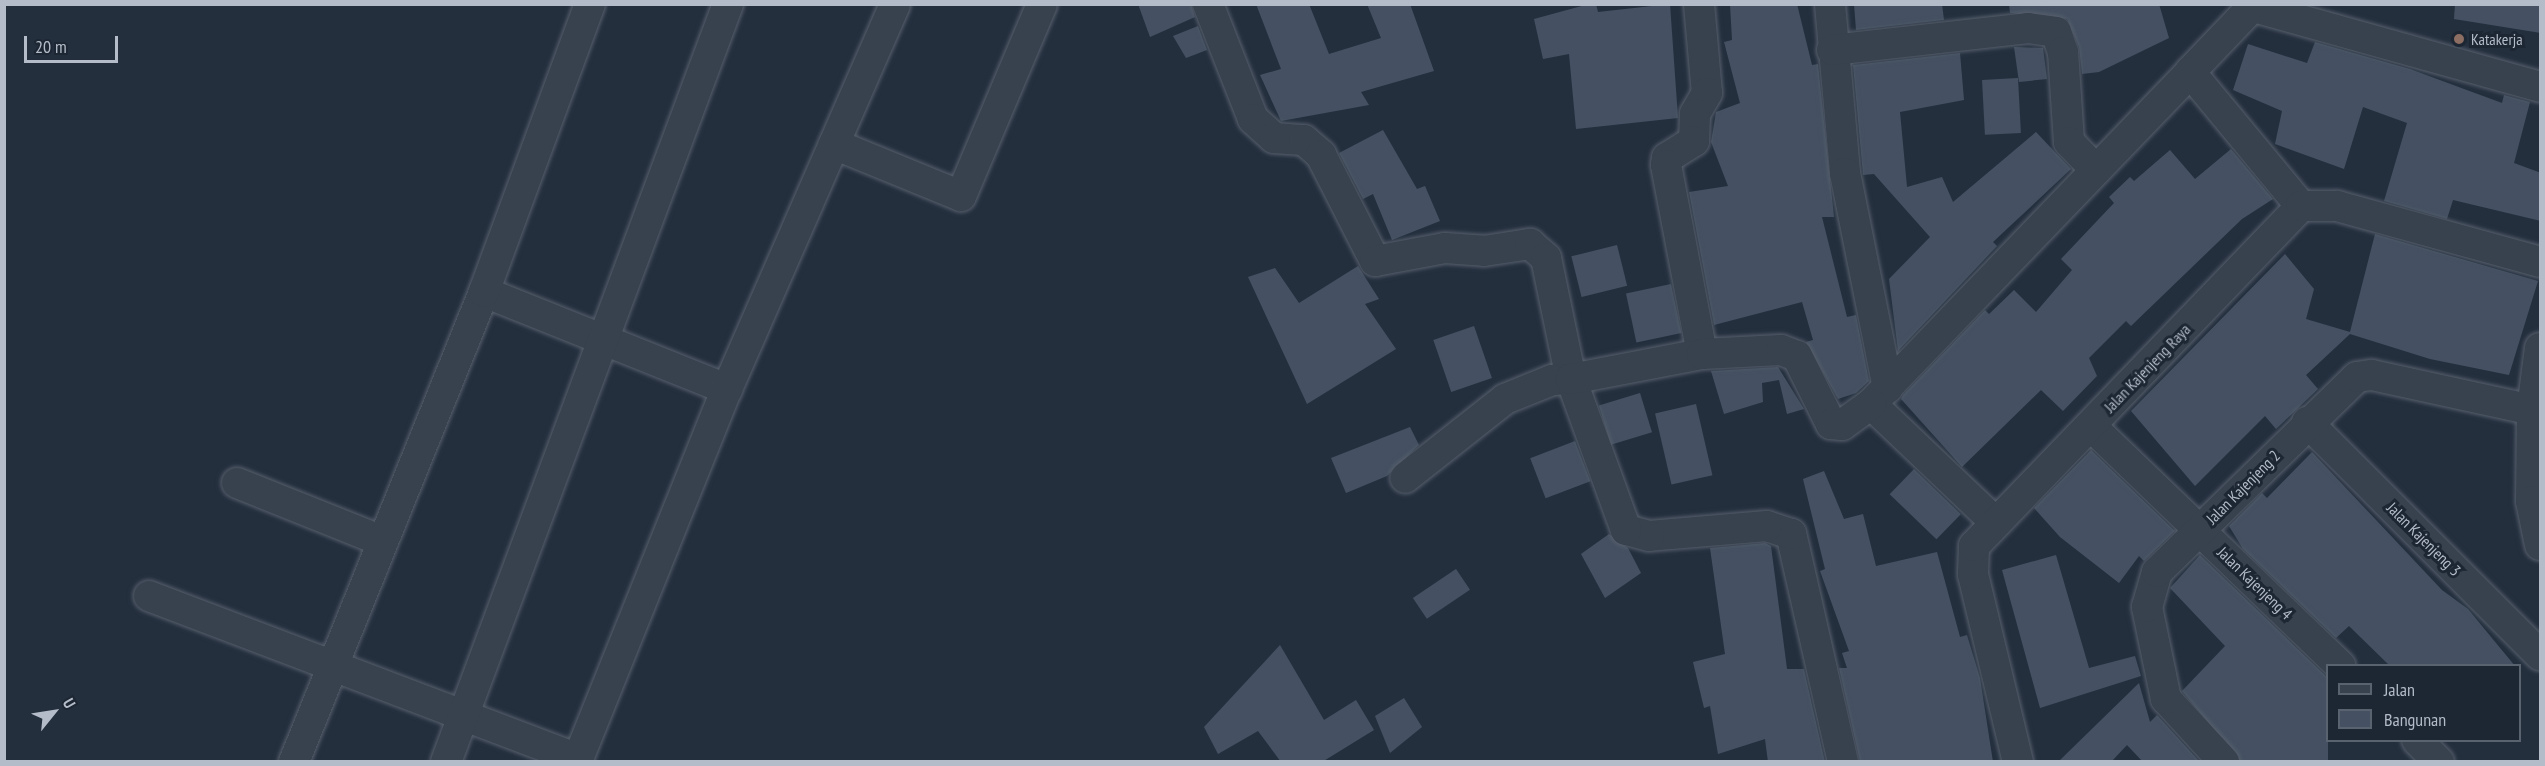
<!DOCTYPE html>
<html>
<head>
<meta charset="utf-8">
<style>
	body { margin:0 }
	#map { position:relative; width:2545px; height:766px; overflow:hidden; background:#242f3e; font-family:"PT Sans Narrow",sans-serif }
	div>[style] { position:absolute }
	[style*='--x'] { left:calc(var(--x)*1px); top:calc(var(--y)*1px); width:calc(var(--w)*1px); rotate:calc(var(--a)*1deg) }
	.building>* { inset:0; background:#455162; transform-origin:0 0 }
	.roads { filter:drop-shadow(0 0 2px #565f6c) drop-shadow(0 0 2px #565f6c) }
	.street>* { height:30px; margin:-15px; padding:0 15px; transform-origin:15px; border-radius:15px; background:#38414e }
	.dots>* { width:16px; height:16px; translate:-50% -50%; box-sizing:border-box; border:3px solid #1d2633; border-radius:50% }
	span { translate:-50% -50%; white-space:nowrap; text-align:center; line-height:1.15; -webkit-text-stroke:6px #1d2633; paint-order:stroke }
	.poi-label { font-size:16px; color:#b4bcc9 }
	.left { translate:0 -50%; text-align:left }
	.street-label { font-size:16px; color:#b4bcc9 }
	.frame { position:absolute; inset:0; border:6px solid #b4bcc9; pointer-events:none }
	.legend { position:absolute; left:2326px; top:664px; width:195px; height:78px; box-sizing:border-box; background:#1d2633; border:2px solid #59626f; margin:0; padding:8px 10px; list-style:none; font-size:18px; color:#b4bcc9 }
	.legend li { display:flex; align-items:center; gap:12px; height:30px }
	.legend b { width:30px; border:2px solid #59626f }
	.north { position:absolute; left:24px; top:682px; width:60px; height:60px; -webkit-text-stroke:4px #1d2633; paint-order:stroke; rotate:60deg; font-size:16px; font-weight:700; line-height:24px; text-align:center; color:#b4bcc9 }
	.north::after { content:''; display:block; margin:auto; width:21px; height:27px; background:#b4bcc9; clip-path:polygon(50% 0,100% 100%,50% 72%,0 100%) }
	.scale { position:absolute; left:24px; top:36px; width:94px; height:27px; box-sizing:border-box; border:3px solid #b4bcc9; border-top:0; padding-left:8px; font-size:18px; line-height:21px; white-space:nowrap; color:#b4bcc9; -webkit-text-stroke:4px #1d2633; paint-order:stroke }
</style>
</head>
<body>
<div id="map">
	<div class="building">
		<i style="clip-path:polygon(1138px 4px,1191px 4px,1195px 17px,1150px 37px)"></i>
		<i style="clip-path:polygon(1256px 4px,1309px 4px,1329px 54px,1381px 38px,1367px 4px,1410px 4px,1434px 71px,1361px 92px,1369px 105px,1281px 121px,1260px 75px,1281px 69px)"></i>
		<i style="clip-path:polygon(1589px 4px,1596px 4px,1598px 12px,1670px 4px,1678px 118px,1576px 129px,1569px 54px,1543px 59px,1534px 19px)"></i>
		<i style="clip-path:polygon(1730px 4px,1797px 4px,1812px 65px,1818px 64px,1834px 217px,1822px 217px,1847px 317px,1856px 315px,1869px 381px,1856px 393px,1838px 399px,1806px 342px,1813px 340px,1802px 302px,1714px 325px,1689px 192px,1728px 186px,1711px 142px,1716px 112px,1740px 103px,1724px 42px,1732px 40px)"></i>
		<i style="clip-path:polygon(1854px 4px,1942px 4px,1944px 20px,1856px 30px)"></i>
		<i style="clip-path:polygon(2009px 4px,2159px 4px,2169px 38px,2099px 72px,2082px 74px,2079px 47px,2067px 19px,2010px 13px)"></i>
		<i style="clip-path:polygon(2455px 4px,2541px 4px,2541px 33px,2454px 19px)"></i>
		<i style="clip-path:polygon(1198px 26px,1207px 50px,1186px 58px,1173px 36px)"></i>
		<i style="clip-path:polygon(2315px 42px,2410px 69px,2502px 103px,2504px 95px,2530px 102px,2514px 163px,2541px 173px,2541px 221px,2453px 200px,2447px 219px,2384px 201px,2407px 123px,2363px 107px,2344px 169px,2275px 144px,2282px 111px,2233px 90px,2248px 44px,2307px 63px)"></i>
		<i style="clip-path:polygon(2014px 47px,2043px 48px,2047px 79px,2019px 82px)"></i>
		<i style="clip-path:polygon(1960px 53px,1964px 100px,1900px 112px,1907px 187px,1942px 177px,1953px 202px,2036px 132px,2071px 169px,1993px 242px,1997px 246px,1898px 351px,1889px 279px,1930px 237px,1874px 174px,1863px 175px,1853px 65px)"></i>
		<i style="left:2018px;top:78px;width:55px;height:36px;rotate:87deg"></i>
		<i style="clip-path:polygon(1383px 130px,1417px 189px,1425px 186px,1440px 221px,1392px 240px,1373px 194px,1363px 199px,1339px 153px)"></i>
		<i style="clip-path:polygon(2231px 149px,2273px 199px,2242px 219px,2131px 326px,2126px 321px,2089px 358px,2097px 376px,2063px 411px,2041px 390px,1962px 467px,1901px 399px,1903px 395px,1985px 310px,1989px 314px,2014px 290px,2036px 312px,2072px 270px,2061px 259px,2114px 203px,2109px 197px,2130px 177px,2134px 181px,2170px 150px,2195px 179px)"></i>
		<i style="clip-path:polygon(2375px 234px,2538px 281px,2509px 375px,2430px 359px,2350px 334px,2306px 375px,2318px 389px,2276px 429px,2265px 416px,2195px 486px,2131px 411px,2285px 254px,2314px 289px,2306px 319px,2350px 332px)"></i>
		<i style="left:1617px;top:245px;width:42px;height:47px;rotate:76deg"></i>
		<i style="clip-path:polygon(1358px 266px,1379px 299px,1365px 304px,1396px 349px,1307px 404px,1248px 277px,1275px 268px,1299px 303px)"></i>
		<i style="left:1671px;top:284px;width:50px;height:46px;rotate:78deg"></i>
		<i style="left:1474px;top:326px;width:55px;height:43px;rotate:71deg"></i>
		<i style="clip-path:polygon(1778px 367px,1804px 409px,1787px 414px,1779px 380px,1762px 383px,1763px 402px,1724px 414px,1711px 371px)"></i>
		<i style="left:1640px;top:393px;width:41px;height:43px;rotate:73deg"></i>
		<i style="left:1696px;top:404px;width:73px;height:42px;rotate:77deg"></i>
		<i style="clip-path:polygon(1410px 427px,1419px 445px,1387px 476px,1346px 493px,1331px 458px)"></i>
		<i style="left:1575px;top:441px;width:43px;height:48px;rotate:69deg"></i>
		<i style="clip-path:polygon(2091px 450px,2175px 531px,2144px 561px,2139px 556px,2119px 583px,2060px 537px,2034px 508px)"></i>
		<i style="clip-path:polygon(2312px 452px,2442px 590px,2468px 609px,2515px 666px,2390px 666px,2349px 626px,2336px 638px,2243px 549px,2229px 526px,2262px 493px,2267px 498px)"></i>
		<i style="left:1914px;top:469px;width:65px;height:35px;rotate:44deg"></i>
		<i style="clip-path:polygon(1824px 471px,1844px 519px,1863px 514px,1876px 566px,1937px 552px,1960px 637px,1967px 635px,1980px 678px,1993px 762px,1860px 762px,1839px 668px,1847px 668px,1842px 653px,1849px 651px,1820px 571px,1825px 569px,1803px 479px)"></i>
		<i style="clip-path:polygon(1609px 534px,1628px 548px,1641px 573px,1605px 598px,1581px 554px)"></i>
		<i style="clip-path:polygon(1765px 543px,1771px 546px,1787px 669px,1804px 669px,1825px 762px,1768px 762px,1765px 739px,1718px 754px,1710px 706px,1704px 708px,1693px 662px,1725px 654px,1710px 548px)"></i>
		<i style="clip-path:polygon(2056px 555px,2089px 668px,2135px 656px,2141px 676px,2040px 708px,2002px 570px)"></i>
		<i style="clip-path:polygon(2200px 555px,2328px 678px,2328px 762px,2241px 762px,2182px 691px,2225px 646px,2170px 588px)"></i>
		<i style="left:1456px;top:569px;width:25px;height:52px;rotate:56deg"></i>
		<i style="clip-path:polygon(1280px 645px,1324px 720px,1356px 700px,1374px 730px,1322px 762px,1281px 762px,1258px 731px,1218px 754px,1204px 727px)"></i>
		<i style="clip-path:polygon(2139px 683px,2150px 722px,2157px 715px,2200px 762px,2143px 762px,2127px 745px,2111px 762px,2058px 762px)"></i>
		<i style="clip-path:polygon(1404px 698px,1422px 727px,1390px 753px,1375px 716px)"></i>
	</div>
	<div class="roads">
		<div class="street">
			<i style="--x:1208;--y:4;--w:123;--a:68.6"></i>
			<i style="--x:1253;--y:119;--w:28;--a:42"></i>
			<i style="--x:1274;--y:138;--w:30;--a:4"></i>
			<i style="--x:1304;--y:140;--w:23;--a:41"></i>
			<i style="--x:1321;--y:155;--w:119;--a:63"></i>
			<i style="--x:1375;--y:261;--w:71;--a:-10.5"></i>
			<i style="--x:1445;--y:248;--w:39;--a:4"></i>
			<i style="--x:1484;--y:251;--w:47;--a:-8.7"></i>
			<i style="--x:1530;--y:244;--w:21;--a:41"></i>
			<i style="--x:1546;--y:258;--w:124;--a:78.3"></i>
			<i style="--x:1571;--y:379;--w:19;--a:177"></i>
			<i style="--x:1552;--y:380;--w:51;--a:158"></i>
			<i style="--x:1505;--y:399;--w:127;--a:141.7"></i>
			<i style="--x:1699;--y:4;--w:89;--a:84.9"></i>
			<i style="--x:1707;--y:93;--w:24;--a:120"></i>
			<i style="--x:1695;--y:114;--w:27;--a:92"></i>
			<i style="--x:1694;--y:141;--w:32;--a:148"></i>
			<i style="--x:1667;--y:158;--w:7;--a:98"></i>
			<i style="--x:1666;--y:165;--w:192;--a:79.2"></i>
			<i style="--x:1830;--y:4;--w:170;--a:84.9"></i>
			<i style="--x:1845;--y:173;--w:219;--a:78.7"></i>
			<i style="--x:2255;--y:4;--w:94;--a:133.7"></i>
			<i style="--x:2190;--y:72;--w:174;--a:50.4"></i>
			<i style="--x:2254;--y:7;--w:297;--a:15.6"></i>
			<i style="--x:1832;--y:50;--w:197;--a:-6.4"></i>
			<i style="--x:2028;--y:28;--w:28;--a:8"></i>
			<i style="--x:2056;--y:32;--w:21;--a:71"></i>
			<i style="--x:2063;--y:52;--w:90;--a:86.2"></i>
			<i style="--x:2069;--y:142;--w:39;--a:46"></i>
			<i style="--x:834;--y:144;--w:137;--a:22.3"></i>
			<i style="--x:961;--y:196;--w:208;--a:-67.1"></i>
			<i style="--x:484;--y:292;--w:262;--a:21.8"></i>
			<i style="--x:2540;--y:348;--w:63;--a:97.4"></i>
			<i style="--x:2532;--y:410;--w:91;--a:90.6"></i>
			<i style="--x:2531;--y:501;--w:45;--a:78.4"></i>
			<i style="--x:2307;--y:422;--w:330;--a:45"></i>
			<i style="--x:2091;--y:426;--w:346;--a:43.9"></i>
			<i style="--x:237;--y:483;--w:156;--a:21.8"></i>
			<i style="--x:1993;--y:520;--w:168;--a:-136.4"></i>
			<i style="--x:1871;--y:404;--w:460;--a:-46.1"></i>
			<i style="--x:149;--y:596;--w:459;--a:20.8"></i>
			<i style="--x:578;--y:759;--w:399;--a:-68.1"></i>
			<i style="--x:727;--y:389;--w:420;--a:-66.4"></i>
			<i style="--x:2417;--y:740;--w:31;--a:45"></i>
			<i style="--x:294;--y:762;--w:507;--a:-67.99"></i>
			<i style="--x:484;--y:292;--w:307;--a:-69.8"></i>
			<i style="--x:446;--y:762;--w:809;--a:-69.59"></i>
			<i style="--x:1843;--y:762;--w:234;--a:-102.8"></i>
			<i style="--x:1791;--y:534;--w:25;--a:-162"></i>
			<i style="--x:1767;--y:526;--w:118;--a:175.2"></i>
			<i style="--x:1649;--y:536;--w:24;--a:-165"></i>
			<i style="--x:1626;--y:530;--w:161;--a:-110"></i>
			<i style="--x:1571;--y:379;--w:133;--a:-10.8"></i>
			<i style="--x:1702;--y:354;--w:79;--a:-2.9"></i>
			<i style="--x:1781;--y:350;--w:17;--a:21"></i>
			<i style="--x:1797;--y:356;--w:76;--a:63.4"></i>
			<i style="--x:1831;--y:424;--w:11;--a:5"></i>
			<i style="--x:1842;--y:425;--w:36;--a:-36"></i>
			<i style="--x:2018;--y:762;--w:193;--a:-103.5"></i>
			<i style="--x:1973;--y:574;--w:28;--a:-88"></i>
			<i style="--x:1974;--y:546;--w:472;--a:-46.1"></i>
			<i style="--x:2301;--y:206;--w:36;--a:0"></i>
			<i style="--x:2337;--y:206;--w:211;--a:15.4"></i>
			<i style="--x:2224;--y:762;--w:86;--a:-132.6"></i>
			<i style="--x:2166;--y:699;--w:94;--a:-101.7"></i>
			<i style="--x:2147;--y:607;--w:36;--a:-74"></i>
			<i style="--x:2157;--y:572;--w:279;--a:-44.3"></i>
			<i style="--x:2357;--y:377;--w:15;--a:-8"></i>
			<i style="--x:2372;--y:375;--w:164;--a:12.3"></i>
		</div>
	</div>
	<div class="dots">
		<i style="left:2459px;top:39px;background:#8d6e63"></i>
	</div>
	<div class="poi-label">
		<span class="left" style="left:2471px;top:39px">Katakerja</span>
	</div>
	<div class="street-label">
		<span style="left:2147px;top:368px;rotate:-46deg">Jalan Kajenjeng Raya</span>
		<span style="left:2243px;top:487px;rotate:-45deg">Jalan Kajenjeng 2</span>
		<span style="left:2424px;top:539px;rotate:45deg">Jalan Kajenjeng 3</span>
		<span style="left:2255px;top:583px;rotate:44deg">Jalan Kajenjeng 4</span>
	</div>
	<div class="frame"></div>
	<ul class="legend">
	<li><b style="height:8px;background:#38414e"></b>Jalan</li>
	<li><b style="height:16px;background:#455162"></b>Bangunan</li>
	</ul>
	<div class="north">U</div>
	<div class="scale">20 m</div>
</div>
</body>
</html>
